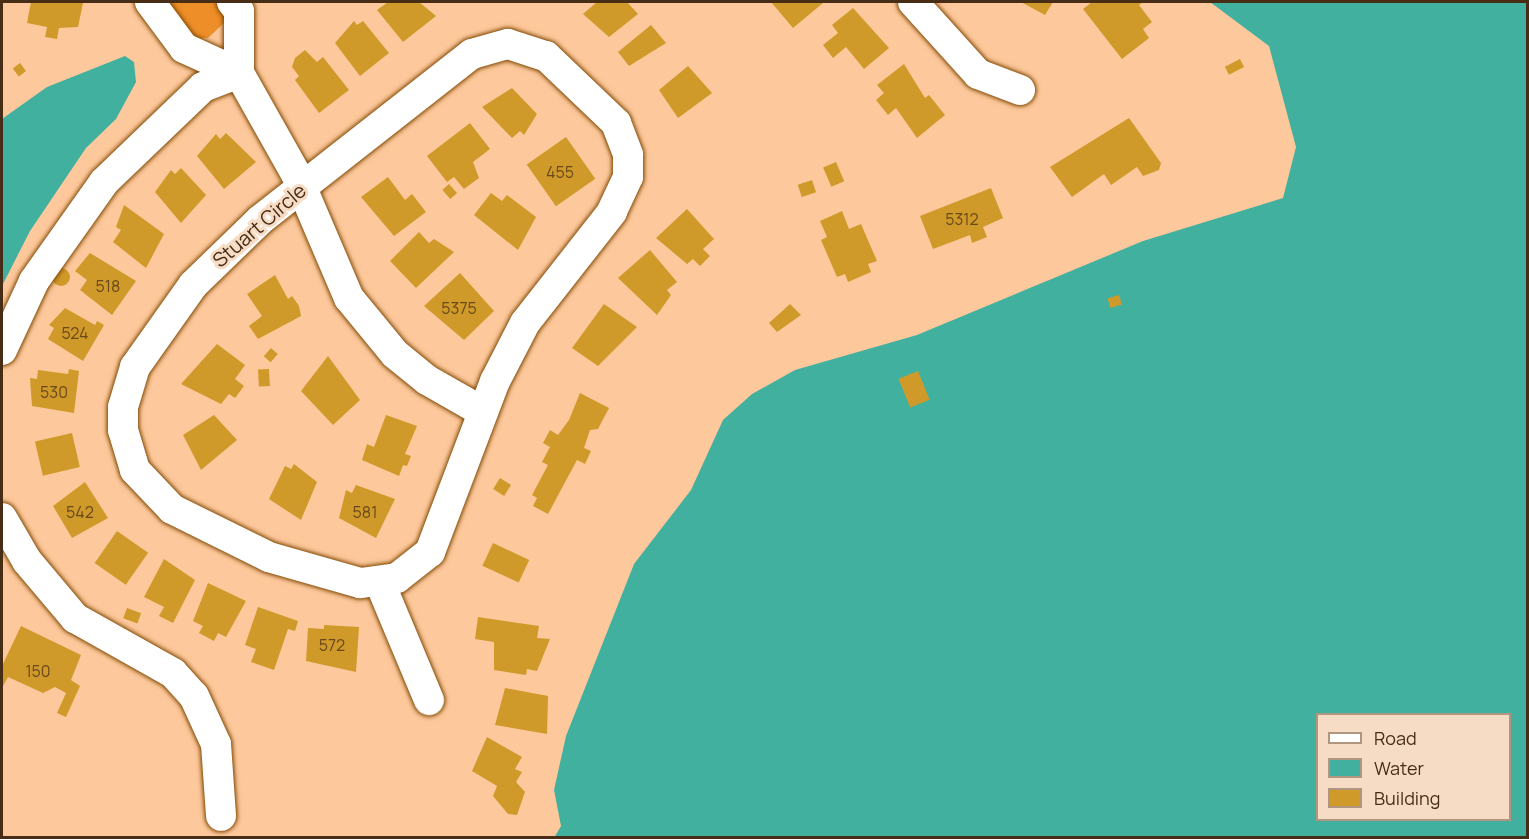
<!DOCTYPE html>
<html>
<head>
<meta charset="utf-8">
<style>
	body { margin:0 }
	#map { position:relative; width:1529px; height:839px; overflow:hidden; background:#fdc89b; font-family:Manrope,sans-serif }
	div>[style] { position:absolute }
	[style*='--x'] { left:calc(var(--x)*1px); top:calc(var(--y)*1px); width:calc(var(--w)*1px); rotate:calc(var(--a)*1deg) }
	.green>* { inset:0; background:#ed8e28 }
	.water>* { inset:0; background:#42b09f }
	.building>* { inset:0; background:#cf9a29; transform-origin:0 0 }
	.round { border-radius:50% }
	.roads { filter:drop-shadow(0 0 2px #834a04) drop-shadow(0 0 2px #834a04) }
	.minor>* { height:30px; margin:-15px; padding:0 15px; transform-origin:15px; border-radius:15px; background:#fff }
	span { translate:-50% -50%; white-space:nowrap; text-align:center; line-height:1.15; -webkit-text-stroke:6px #f7dcc5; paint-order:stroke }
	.number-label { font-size:16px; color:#69481a }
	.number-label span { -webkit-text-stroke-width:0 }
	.street-label { font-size:20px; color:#472d15 }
	.frame { position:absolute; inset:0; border:3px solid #472d15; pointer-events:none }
	.legend { position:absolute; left:1316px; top:713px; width:195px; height:108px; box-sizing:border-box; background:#f7dcc5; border:2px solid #b1967f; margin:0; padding:8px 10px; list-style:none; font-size:18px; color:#472d15 }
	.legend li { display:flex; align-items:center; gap:12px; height:30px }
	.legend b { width:30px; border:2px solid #b1967f }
</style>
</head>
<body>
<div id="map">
	<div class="green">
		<i style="clip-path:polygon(163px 2px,222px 2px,225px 22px,208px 38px,193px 38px)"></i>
	</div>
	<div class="water">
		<i style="clip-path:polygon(evenodd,1210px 2px,1527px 2px,1527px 837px,554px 838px,561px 826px,554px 790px,566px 736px,634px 564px,691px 490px,723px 420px,752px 394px,795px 370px,917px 335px,1143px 241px,1283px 198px,1296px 147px,1269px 46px,1210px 2px,1318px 714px,1510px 714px,1510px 820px,1318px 820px,1318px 714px)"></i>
		<i style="clip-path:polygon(125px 56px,134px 62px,136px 82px,116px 119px,86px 148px,30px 231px,2px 286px,2px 119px,47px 87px)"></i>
	</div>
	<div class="building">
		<i style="clip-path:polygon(31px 2px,83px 3px,78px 27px,59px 28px,57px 39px,45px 37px,47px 27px,27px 23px)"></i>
		<i style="clip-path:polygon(388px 2px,419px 2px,436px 16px,403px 42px,377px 10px)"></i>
		<i style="clip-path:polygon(597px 2px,627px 2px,638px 14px,609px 37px,583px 14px)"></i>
		<i style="clip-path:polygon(771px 2px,821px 2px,823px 3px,793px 28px)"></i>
		<i style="clip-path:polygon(1021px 2px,1053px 2px,1045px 15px)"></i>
		<i style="clip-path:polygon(1092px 2px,1143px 2px,1139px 5px,1152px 22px,1143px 29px,1149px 38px,1122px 59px,1083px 9px)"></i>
		<i style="clip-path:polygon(853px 8px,889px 48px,864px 69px,846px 47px,833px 58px,823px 45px,838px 33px,832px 25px)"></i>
		<i style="clip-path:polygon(354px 21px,357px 25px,363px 21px,389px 53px,360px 76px,335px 43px)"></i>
		<i style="clip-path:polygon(651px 25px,666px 43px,629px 66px,618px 52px)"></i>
		<i style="clip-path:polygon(305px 50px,317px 62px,323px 57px,349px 90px,319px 113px,295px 80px,299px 76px,292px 67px,295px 58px)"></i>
		<i style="left:1240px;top:59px;width:9px;height:17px;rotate:63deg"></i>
		<i style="left:20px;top:63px;width:10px;height:9px;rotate:53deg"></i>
		<i style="clip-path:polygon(904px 64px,925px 98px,929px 95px,945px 115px,917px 138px,896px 108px,888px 115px,876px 100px,884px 93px,877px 85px)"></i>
		<i style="clip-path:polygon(688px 66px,712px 93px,678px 118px,659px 90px)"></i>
		<i style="clip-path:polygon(512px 88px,537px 114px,524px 135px,520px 131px,512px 138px,482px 107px)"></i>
		<i style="clip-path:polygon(1129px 118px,1161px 163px,1159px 170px,1143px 176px,1137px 167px,1111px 185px,1104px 174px,1072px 197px,1050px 167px)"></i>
		<i style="clip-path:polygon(470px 123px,490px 149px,473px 162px,479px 178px,464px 189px,454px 177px,447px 182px,427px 156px)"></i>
		<i style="clip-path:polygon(226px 133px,256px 162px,224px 189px,197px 156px,216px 134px,220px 139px)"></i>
		<i style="left:566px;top:137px;width:51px;height:48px;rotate:55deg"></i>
		<i style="left:836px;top:162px;width:21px;height:14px;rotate:67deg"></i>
		<i style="clip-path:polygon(181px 168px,206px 195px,181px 223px,155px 192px,171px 170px,175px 174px)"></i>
		<i style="clip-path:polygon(388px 177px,405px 200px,412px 194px,426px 212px,394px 236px,361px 197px)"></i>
		<i style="left:812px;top:180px;width:13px;height:15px;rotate:72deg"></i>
		<i style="left:449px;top:184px;width:12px;height:9px;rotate:48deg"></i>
		<i style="clip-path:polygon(991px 188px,1003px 218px,983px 227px,987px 237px,972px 243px,970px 235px,933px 249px,920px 216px)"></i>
		<i style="clip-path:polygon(491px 193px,502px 201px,507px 195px,536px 217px,518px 250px,474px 215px)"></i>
		<i style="clip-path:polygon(124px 205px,164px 234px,146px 268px,113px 242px,121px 230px,116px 227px)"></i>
		<i style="clip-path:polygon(687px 209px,714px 239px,703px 249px,710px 256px,700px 266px,693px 259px,687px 264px,656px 238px)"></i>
		<i style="clip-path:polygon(842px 211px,849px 229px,861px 224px,877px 261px,868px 264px,871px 272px,848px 282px,845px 274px,837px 277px,821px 240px,827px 237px,820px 221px)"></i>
		<i style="clip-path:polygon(419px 232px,429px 243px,434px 239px,454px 252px,416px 288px,390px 261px)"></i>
		<i style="clip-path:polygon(650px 250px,677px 282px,667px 290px,671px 295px,657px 315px,618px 278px)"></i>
		<i style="clip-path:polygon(90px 253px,136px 281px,112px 315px,80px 290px,87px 280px,75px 271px)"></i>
		<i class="round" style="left:52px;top:268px;width:18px;height:18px"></i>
		<i style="clip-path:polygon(460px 273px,494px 311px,464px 340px,424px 306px)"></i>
		<i style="clip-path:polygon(275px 275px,288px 299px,292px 296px,299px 306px,301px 316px,258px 339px,249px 326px,262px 316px,247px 294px)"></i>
		<i style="left:1119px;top:295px;width:10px;height:12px;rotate:73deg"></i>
		<i style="clip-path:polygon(604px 304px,637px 327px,598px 366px,572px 348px)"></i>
		<i style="clip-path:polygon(790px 304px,801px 315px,777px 332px,769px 323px)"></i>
		<i style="clip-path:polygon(65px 308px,95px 325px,97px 321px,104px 325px,83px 361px,48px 339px,54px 328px,49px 325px)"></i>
		<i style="clip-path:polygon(217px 344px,245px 365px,235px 379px,244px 386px,235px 398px,229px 394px,221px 404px,181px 384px)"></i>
		<i style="left:271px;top:348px;width:9px;height:11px;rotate:41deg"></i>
		<i style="clip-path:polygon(328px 356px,360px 400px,333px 425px,301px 391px)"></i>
		<i style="clip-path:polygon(69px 369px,79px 371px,74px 413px,32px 406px,30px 378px,37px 379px,38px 370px,68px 374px)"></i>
		<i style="left:269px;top:369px;width:17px;height:11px;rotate:87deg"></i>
		<i style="left:918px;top:371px;width:31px;height:21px;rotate:68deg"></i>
		<i style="clip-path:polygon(580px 393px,609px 408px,598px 429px,590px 430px,584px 448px,591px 451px,585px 464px,577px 460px,548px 514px,533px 506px,537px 498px,532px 495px,548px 465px,542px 462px,550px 447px,543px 443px,550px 430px,558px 435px,569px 420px)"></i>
		<i style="clip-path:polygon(214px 415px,237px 440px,201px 470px,183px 435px)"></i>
		<i style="clip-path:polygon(386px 415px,417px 426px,405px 454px,411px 456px,407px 466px,403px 465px,399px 476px,362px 460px,367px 444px,374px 447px)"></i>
		<i style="left:72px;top:433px;width:35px;height:38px;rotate:77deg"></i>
		<i style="clip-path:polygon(294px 464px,317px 482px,301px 520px,269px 499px,285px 466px,291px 469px)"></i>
		<i style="left:500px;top:478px;width:13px;height:13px;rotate:32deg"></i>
		<i style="clip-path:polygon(85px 482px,108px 518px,72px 538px,53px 506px)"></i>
		<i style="clip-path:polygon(356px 485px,395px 499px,376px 538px,339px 518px,346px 490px,352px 493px)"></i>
		<i style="left:117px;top:531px;width:38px;height:39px;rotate:35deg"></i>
		<i style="left:493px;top:543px;width:40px;height:25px;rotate:25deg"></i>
		<i style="clip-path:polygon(164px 559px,195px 580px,173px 623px,159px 616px,164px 607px,144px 597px)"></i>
		<i style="clip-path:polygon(208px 583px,246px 601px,226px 637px,218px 633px,214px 641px,199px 633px,203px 626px,193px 621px)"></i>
		<i style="clip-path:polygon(258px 607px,298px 621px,295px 631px,288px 629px,274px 670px,251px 662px,256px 649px,245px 645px)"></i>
		<i style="left:127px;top:608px;width:15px;height:11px;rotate:20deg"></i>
		<i style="clip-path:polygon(478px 617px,539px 626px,537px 638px,550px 639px,537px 671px,527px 669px,526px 675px,494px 670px,494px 642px,475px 639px)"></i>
		<i style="clip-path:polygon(324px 625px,359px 627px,356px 672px,306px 661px,308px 628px,324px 629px)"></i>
		<i style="clip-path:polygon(21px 626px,81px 655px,71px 680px,80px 686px,66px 717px,57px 713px,66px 693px,55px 687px,43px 693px,8px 677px,2px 688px,2px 666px)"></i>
		<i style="clip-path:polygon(505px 688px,548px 696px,547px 734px,495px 725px)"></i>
		<i style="clip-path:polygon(487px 737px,522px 757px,515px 769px,522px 772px,516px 782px,525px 792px,517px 815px,508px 814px,493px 796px,497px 786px,472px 771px)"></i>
	</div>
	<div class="roads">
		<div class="minor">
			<i style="--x:150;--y:2;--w:57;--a:53.5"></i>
			<i style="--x:184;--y:48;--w:60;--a:24.4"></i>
			<i style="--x:232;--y:2;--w:11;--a:52"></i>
			<i style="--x:239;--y:11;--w:62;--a:90"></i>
			<i style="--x:239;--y:73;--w:116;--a:60.6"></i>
			<i style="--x:296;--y:174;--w:135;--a:66.9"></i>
			<i style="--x:349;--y:298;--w:72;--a:50.6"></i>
			<i style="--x:395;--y:354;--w:41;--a:39.1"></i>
			<i style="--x:427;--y:380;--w:64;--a:29.7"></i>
			<i style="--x:913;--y:2;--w:97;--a:47.9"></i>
			<i style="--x:978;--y:74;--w:45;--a:20.9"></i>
			<i style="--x:508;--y:44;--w:40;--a:18"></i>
			<i style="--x:546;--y:56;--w:97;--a:43.7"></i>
			<i style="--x:616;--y:123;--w:34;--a:69"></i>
			<i style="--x:628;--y:155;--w:22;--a:90"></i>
			<i style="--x:628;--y:177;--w:38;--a:115"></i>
			<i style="--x:612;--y:212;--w:141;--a:128.1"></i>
			<i style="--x:525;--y:323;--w:65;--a:117.3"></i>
			<i style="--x:495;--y:381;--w:183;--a:110.8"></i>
			<i style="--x:430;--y:552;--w:42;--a:141.8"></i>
			<i style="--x:397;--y:578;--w:37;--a:172"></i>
			<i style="--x:360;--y:583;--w:95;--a:-164.1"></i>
			<i style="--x:269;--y:557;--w:108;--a:-153.7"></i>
			<i style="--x:172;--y:509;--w:54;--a:-133.5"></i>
			<i style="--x:135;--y:470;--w:42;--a:-106.7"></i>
			<i style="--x:123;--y:430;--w:23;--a:-90"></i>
			<i style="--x:123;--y:407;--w:42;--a:-73.3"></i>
			<i style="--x:135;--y:367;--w:100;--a:-54.7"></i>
			<i style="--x:193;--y:285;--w:93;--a:-44.1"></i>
			<i style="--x:260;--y:220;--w:269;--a:-38.1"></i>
			<i style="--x:472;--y:54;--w:37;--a:-16"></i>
			<i style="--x:2;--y:350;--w:76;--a:-65.1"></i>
			<i style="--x:34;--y:281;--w:121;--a:-54.7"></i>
			<i style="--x:104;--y:182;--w:137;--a:-43.8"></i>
			<i style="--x:203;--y:87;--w:39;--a:-21"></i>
			<i style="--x:2;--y:518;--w:50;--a:59.8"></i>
			<i style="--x:27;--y:561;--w:75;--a:49.9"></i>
			<i style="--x:75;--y:618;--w:112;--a:29.3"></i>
			<i style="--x:173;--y:673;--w:31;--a:48"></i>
			<i style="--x:194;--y:696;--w:53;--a:65.4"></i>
			<i style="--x:216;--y:744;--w:72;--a:86"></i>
			<i style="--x:380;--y:583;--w:127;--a:67.3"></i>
		</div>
	</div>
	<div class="number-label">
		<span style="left:560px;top:172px">455</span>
		<span style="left:962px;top:219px">5312</span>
		<span style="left:108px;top:286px">518</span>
		<span style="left:459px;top:308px">5375</span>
		<span style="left:75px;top:333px">524</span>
		<span style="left:54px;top:392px">530</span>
		<span style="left:80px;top:512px">542</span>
		<span style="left:365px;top:512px">581</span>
		<span style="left:332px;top:645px">572</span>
		<span style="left:38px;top:671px">150</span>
	</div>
	<div class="street-label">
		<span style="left:259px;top:225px;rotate:-41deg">Stuart Circle</span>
	</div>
	<div class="frame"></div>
	<ul class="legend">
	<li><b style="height:8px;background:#fff"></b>Road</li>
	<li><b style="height:16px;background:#42b09f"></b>Water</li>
	<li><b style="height:16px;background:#cf9a29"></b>Building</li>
	</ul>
</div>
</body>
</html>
